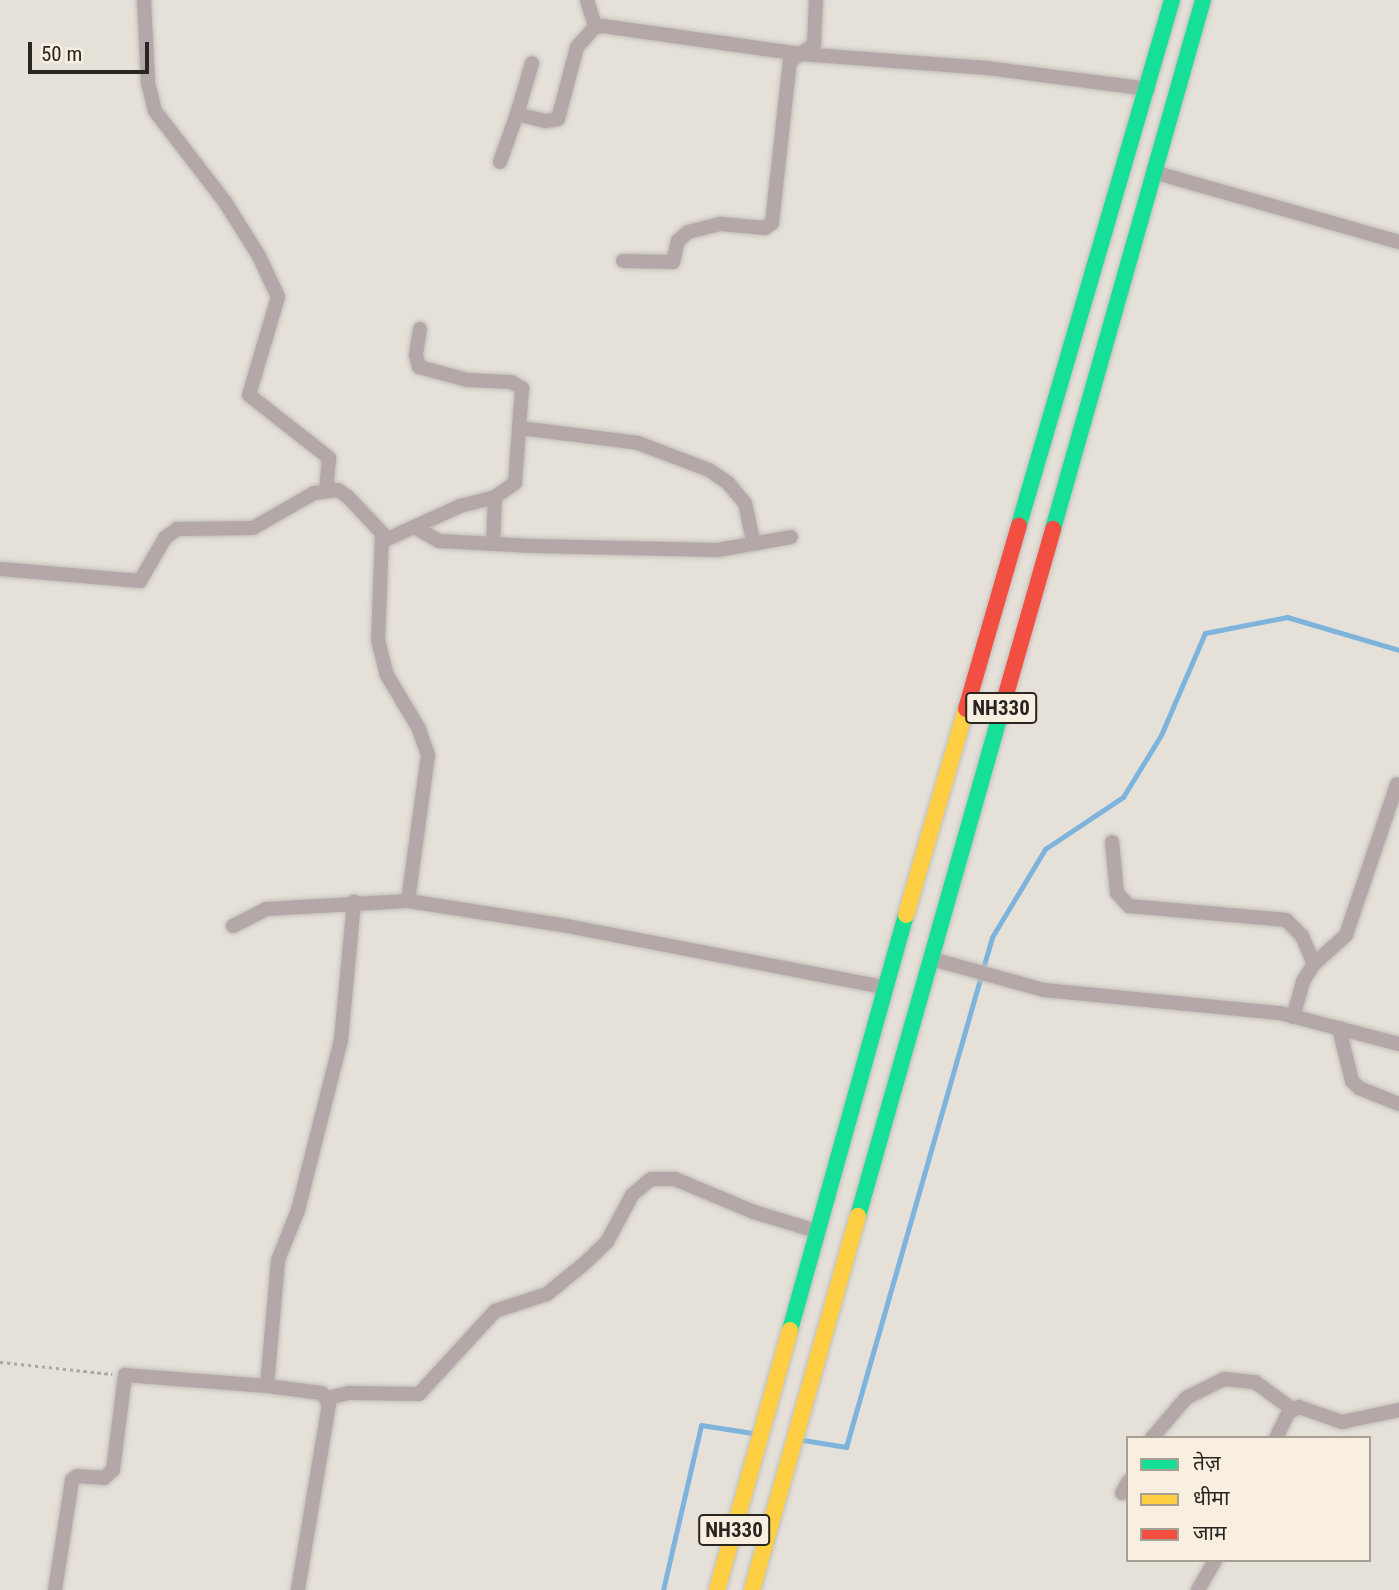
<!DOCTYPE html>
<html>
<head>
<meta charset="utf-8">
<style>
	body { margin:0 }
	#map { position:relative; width:1399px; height:1590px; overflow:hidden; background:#e5e1d9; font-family:"Roboto Condensed","Noto Sans Devanagari",sans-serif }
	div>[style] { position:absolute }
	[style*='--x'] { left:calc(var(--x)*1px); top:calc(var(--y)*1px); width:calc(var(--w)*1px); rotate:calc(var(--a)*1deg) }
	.stream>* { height:5px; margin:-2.5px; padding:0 2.5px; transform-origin:2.5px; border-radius:2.5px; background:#7eb4dc }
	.path>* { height:2.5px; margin-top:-1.25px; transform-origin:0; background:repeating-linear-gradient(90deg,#afa5a3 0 3.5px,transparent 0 7px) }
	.roads { filter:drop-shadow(0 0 2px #c2bfb9) drop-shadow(0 0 2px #c2bfb9) }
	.street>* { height:14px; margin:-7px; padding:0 7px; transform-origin:7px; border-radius:7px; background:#b4a7a7 }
	.fast>* { height:16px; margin:-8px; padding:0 8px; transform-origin:8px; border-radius:8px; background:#16e098 }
	.slow>* { height:16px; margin:-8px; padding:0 8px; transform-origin:8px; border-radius:8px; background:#ffcf43 }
	.jam>* { height:16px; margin:-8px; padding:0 8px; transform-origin:8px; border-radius:8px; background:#f24e42 }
	span { translate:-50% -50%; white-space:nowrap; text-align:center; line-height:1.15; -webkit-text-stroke:7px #f8efe0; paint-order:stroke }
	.shield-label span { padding:2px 5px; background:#f8efe0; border:2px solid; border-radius:5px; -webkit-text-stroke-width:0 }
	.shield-label { font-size:21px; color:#292621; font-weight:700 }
	.legend { position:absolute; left:1126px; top:1436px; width:245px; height:126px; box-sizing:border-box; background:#f8efe0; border:2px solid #a59f94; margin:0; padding:9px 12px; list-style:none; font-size:21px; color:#292621 }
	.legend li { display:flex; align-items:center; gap:14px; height:35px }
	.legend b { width:35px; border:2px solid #a59f94 }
	.scale { position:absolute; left:28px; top:42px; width:121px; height:32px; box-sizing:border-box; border:4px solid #292621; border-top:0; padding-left:9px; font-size:21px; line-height:24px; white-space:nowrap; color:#292621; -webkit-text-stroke:5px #f8efe0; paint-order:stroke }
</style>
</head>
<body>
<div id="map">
	<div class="stream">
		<i style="--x:803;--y:1440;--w:44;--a:9.2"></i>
		<i style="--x:846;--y:1447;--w:530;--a:-74.02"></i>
		<i style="--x:992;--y:937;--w:103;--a:-58.9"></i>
		<i style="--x:1045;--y:849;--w:94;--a:-33.7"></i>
		<i style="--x:1123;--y:797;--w:73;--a:-58.5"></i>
		<i style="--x:1161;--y:735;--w:111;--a:-66.7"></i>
		<i style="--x:1205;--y:633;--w:84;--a:-11"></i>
		<i style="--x:1287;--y:617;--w:117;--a:16.4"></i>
		<i style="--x:663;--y:1590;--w:169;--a:-77"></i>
		<i style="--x:701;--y:1425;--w:52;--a:8.9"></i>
	</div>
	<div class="path">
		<i style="--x:0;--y:1362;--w:113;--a:6.1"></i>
	</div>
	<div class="roads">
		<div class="street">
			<i style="--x:144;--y:0;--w:83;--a:87.2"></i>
			<i style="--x:148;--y:83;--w:29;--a:76"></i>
			<i style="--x:155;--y:111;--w:115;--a:52.4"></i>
			<i style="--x:225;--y:202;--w:64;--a:57.8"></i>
			<i style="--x:259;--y:256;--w:45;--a:65.1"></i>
			<i style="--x:278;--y:297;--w:102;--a:106.5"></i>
			<i style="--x:249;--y:395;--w:102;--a:38.2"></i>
			<i style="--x:329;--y:458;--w:32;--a:95"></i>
			<i style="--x:587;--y:0;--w:28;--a:73"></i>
			<i style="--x:517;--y:114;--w:53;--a:-73.6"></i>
			<i style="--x:500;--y:162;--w:51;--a:-70.5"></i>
			<i style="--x:517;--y:114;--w:30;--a:14"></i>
			<i style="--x:546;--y:121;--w:12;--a:-9"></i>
			<i style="--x:558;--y:119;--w:74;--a:-75.2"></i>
			<i style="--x:577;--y:47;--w:27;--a:-48"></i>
			<i style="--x:595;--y:27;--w:8;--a:-7"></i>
			<i style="--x:603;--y:26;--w:199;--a:8.1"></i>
			<i style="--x:800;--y:54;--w:188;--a:4.3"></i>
			<i style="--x:987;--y:68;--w:162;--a:7.4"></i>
			<i style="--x:1153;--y:172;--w:256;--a:15.9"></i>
			<i style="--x:623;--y:261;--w:50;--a:1.1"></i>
			<i style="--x:673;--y:262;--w:22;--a:-77"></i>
			<i style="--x:678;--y:241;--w:13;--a:-42"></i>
			<i style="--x:688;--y:232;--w:34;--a:-14"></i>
			<i style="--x:721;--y:224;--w:44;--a:5.2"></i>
			<i style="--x:765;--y:228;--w:9;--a:-36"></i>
			<i style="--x:772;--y:223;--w:163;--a:-83.7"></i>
			<i style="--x:790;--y:61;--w:29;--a:-34"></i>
			<i style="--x:814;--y:45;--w:45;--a:-87.5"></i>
			<i style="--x:420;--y:329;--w:26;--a:99"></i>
			<i style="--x:416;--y:355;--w:12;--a:76"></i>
			<i style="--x:419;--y:367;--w:50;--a:15.2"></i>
			<i style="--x:467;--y:380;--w:44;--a:2.6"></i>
			<i style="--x:511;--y:382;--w:13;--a:29"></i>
			<i style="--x:522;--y:388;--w:95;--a:94.2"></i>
			<i style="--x:515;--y:483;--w:24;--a:145"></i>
			<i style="--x:495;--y:497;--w:47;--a:92.4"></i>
			<i style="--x:520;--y:428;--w:119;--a:7.2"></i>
			<i style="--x:638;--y:443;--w:76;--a:20.8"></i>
			<i style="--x:709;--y:470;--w:23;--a:34"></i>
			<i style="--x:728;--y:483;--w:26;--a:50"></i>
			<i style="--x:745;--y:503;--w:39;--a:78"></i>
			<i style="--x:414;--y:527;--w:29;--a:29"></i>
			<i style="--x:439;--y:541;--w:93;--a:3.1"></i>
			<i style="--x:532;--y:546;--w:186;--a:1.2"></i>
			<i style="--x:718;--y:550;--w:74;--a:-10.1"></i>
			<i style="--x:383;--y:541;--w:85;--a:-24.4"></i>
			<i style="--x:460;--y:506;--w:36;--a:-14"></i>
			<i style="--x:0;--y:569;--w:141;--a:4.9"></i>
			<i style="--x:140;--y:581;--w:50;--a:-59.8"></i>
			<i style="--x:165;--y:538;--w:15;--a:-37"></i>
			<i style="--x:177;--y:529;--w:76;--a:-0.8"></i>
			<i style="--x:253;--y:528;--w:70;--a:-29.8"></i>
			<i style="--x:314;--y:493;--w:24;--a:-7"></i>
			<i style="--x:338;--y:490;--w:12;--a:35"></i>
			<i style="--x:348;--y:497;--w:50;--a:46.6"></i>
			<i style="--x:382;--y:533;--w:107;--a:92.1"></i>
			<i style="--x:378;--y:640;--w:36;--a:76"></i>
			<i style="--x:387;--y:675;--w:63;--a:59.3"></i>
			<i style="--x:419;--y:729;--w:28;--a:71"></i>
			<i style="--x:428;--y:755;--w:147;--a:97.8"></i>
			<i style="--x:1112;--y:842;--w:51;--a:84.4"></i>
			<i style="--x:1117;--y:893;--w:18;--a:47"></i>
			<i style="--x:1129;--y:906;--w:158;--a:5.1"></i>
			<i style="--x:1286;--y:920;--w:23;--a:45"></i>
			<i style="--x:1302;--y:936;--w:30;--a:67"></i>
			<i style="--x:233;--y:926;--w:37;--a:-27"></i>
			<i style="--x:266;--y:909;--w:142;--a:-3.2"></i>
			<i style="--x:408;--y:901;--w:161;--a:8.9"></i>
			<i style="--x:567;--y:926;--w:324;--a:10.9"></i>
			<i style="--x:932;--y:959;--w:116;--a:15.5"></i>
			<i style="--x:1044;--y:990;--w:237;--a:5.6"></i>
			<i style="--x:1280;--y:1013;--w:123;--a:14.6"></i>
			<i style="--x:1293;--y:1017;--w:37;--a:-74"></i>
			<i style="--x:1303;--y:981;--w:20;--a:-57"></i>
			<i style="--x:1314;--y:964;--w:43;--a:-42.2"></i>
			<i style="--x:1346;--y:935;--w:159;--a:-71.3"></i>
			<i style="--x:1339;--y:1028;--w:55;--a:76.2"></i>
			<i style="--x:1352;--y:1081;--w:10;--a:45"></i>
			<i style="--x:1359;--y:1088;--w:43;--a:21.8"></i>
			<i style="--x:267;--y:1386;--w:55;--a:7.3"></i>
			<i style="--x:322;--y:1393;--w:13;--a:58"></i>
			<i style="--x:329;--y:1404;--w:189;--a:99.5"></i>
			<i style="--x:327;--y:1398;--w:23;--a:-13"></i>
			<i style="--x:349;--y:1393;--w:70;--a:0.8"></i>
			<i style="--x:419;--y:1394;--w:113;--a:-47.5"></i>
			<i style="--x:495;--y:1311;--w:55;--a:-18.1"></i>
			<i style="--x:547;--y:1294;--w:49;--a:-39.2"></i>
			<i style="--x:585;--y:1263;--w:30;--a:-44"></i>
			<i style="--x:607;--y:1242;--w:53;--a:-62"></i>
			<i style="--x:632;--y:1195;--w:25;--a:-40"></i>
			<i style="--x:651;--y:1179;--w:24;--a:0"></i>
			<i style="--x:675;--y:1179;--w:86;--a:22.7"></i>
			<i style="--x:754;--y:1212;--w:65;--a:17"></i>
			<i style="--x:1152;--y:1438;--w:52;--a:-49.6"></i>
			<i style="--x:1186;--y:1398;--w:42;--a:-26.6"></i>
			<i style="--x:1224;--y:1379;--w:31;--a:6"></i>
			<i style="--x:1255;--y:1382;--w:46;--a:36.1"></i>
			<i style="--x:1276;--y:1438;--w:28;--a:-64"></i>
			<i style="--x:1288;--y:1413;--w:13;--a:-29"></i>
			<i style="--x:1299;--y:1407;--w:46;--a:19.2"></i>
			<i style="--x:1342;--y:1422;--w:58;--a:-11.9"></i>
			<i style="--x:1122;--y:1493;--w:13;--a:-61"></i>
			<i style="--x:55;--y:1590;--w:111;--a:-81.2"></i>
			<i style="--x:72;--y:1480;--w:6;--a:-39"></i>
			<i style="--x:77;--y:1476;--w:27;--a:4"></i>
			<i style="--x:104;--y:1478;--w:12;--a:-42"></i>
			<i style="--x:113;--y:1470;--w:96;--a:-82.8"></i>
			<i style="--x:125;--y:1375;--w:142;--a:4.4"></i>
			<i style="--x:267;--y:1386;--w:126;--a:-85"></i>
			<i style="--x:278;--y:1260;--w:54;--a:-68.2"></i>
			<i style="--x:298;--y:1210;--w:175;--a:-75.8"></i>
			<i style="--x:341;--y:1040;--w:139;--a:-84.6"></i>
			<i style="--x:1198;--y:1590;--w:34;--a:-60"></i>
		</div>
		<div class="fast">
			<i style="--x:1019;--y:525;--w:547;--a:-73.75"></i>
			<i style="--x:1053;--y:529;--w:550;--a:-74.17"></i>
			<i style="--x:858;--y:1216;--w:538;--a:-74.16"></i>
			<i style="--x:790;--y:1330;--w:431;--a:-74.4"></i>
		</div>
		<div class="slow">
			<i style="--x:906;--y:915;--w:215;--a:-73.8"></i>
			<i style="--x:717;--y:1590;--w:270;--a:-74.3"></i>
			<i style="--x:752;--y:1590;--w:389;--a:-74.2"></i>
		</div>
		<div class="jam">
			<i style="--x:1005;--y:698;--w:176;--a:-74.1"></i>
			<i style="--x:966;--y:709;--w:191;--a:-73.9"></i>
		</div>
	</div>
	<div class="shield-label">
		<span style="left:1001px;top:708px">NH330</span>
		<span style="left:734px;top:1530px">NH330</span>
	</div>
	<ul class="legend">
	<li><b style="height:9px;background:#16e098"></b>तेज़</li>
	<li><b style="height:9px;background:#ffcf43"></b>धीमा</li>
	<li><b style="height:9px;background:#f24e42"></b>जाम</li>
	</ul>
	<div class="scale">50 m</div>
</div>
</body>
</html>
